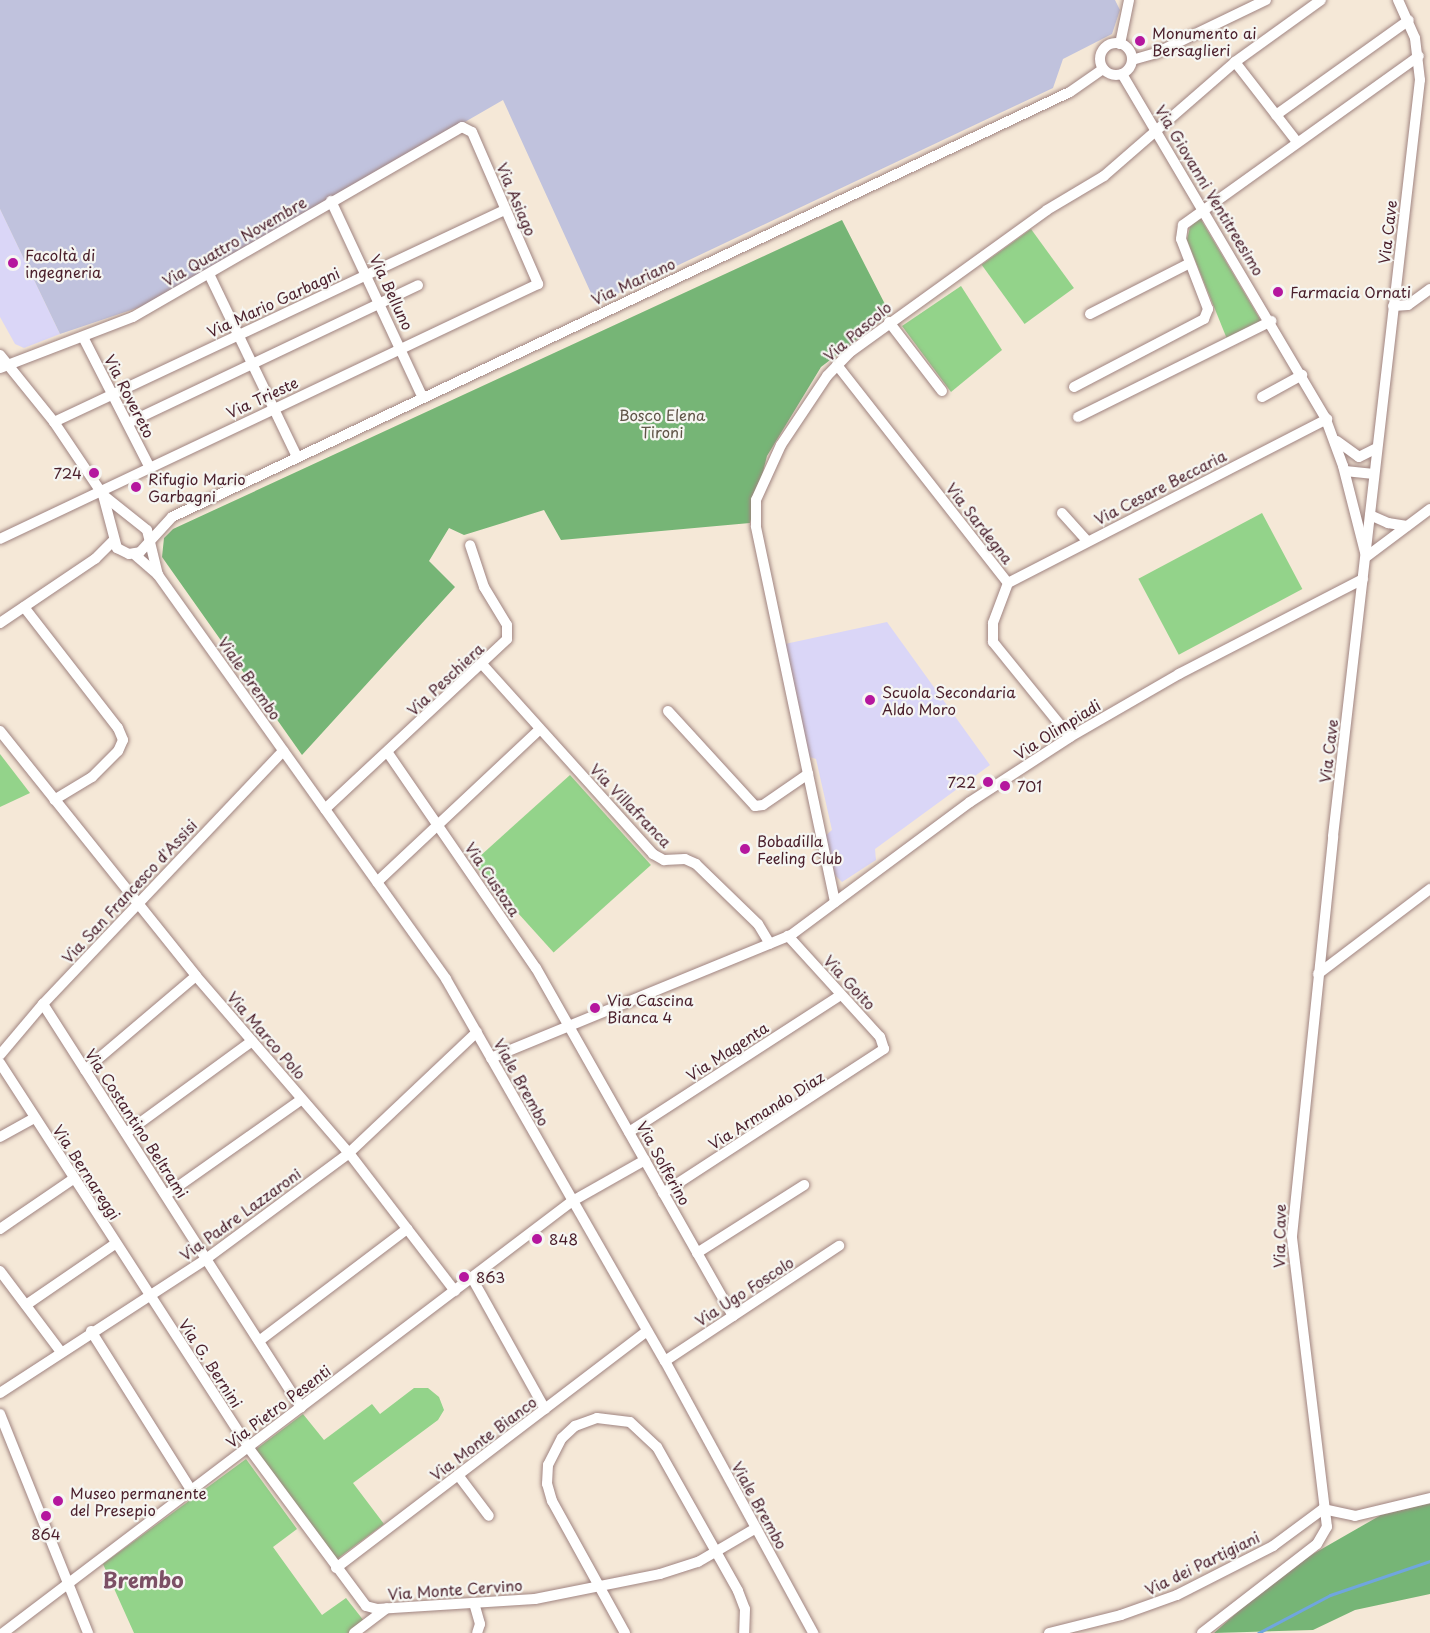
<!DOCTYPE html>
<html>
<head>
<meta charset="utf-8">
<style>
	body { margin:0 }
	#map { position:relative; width:1430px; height:1633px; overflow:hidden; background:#f5e8d7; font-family:"Playpen Sans",sans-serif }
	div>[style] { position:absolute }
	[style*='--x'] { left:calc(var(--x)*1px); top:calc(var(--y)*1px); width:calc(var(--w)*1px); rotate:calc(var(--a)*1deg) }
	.built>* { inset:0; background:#dad6f7 }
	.industrial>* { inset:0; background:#c0c2dd }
	.green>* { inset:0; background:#93d38a; transform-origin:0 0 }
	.forest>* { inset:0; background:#76b576 }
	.stream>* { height:3px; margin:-1.5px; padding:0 1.5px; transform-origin:1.5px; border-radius:1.5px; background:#70a6de }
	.roads { filter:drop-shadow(0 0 2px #a08481) drop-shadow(0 0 2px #a08481) }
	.minor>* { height:10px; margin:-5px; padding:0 5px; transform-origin:5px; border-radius:5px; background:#fff }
	.minor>.ring { margin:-5px; padding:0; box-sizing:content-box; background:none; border:10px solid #fff; border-radius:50% }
	.dots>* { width:16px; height:16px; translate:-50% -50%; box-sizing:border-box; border:3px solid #f6f6f2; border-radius:50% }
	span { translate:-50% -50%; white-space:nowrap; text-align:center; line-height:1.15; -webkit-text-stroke:4.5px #f6f6f2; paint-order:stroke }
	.poi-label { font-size:15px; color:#4a1f2b }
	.left { translate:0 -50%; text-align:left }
	.right { translate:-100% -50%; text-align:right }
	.street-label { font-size:15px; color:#4a1f2b }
	.park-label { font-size:15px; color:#605548 }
	.district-label { font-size:21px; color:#7c5066; font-weight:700 }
</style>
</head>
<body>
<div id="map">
	<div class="built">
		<i style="clip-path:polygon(0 209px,60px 334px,24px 348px,15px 344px,0 317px)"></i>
		<i style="clip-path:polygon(887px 622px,990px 765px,875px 849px,876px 860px,842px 882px,835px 875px,825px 836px,832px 830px,816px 759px,807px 756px,785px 644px)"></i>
	</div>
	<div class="industrial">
		<i style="clip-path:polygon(0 0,1115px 0,1120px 10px,1112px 34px,1063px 59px,1053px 88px,596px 304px,503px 100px,149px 304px,60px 334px,0 209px)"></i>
	</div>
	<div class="green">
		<i style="clip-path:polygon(1200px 218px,1261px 321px,1227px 339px,1187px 240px,1190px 227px)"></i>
		<i style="left:1031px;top:229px;width:73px;height:61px;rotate:54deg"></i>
		<i style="clip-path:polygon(961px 286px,1002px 350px,951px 392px,902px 326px)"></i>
		<i style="left:1262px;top:513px;width:86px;height:140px;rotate:62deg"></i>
		<i style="clip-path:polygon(0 754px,30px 793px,0 807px)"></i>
		<i style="left:570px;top:775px;width:121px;height:131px;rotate:48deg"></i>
		<i style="clip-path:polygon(414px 1388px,428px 1388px,439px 1397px,444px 1410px,438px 1420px,353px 1483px,384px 1524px,337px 1559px,255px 1450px,303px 1414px,324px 1440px,372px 1404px,380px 1414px)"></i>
		<i style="clip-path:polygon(246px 1459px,297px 1529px,273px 1547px,322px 1615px,346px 1598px,364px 1621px,348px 1633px,134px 1633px,103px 1564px)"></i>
	</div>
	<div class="forest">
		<i style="clip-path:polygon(842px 220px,890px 314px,821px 367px,767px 456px,750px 523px,561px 540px,544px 510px,464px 535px,449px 528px,429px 561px,455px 587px,302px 755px,162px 557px,164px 538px,173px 529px)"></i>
		<i style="clip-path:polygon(1430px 1503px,1430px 1594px,1355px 1610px,1313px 1630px,1214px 1633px,1276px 1578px,1313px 1554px,1381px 1515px)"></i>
	</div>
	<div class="stream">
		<i style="--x:1258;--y:1633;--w:81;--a:-27.8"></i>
		<i style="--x:1330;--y:1595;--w:106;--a:-18.8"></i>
	</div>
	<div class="roads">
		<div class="minor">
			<i class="ring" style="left:1100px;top:43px;width:22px;height:22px"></i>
			<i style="--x:1120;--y:44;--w:45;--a:-78.4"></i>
			<i style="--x:1132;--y:60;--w:25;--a:-16"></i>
			<i style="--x:1156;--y:53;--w:122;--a:-25.7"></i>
			<i style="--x:1235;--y:62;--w:101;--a:52.2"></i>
			<i style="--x:1122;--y:74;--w:399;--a:59.4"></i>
			<i style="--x:1325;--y:417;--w:52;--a:69.8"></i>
			<i style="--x:1343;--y:466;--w:89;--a:75.7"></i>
			<i style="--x:1276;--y:115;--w:163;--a:-35.5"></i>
			<i style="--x:331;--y:201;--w:217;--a:65"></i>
			<i style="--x:209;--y:274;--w:203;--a:64.3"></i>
			<i style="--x:1393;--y:306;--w:15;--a:-4"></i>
			<i style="--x:1408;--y:305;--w:27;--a:-36"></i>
			<i style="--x:1090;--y:314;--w:112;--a:-27"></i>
			<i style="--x:889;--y:322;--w:87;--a:52.5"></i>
			<i style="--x:83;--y:337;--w:147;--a:62.9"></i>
			<i style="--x:0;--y:355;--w:86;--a:51.1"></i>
			<i style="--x:54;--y:422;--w:88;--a:56.1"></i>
			<i style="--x:103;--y:495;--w:56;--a:38.5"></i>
			<i style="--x:147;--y:530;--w:46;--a:76.3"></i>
			<i style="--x:837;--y:365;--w:277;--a:51.9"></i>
			<i style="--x:1008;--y:583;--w:43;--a:110.6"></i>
			<i style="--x:993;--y:623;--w:19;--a:90"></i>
			<i style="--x:993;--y:642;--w:122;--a:51"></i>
			<i style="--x:0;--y:368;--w:142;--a:-21"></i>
			<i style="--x:133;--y:317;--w:380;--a:-30"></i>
			<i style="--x:462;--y:127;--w:11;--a:27"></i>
			<i style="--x:472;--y:132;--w:166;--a:66.5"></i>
			<i style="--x:538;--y:284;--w:595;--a:154.64"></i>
			<i style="--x:1074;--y:387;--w:147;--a:-27.6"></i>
			<i style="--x:1204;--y:319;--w:11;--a:-68"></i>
			<i style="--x:1208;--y:309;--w:75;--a:-111.1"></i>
			<i style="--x:1181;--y:239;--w:14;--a:-82"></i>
			<i style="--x:1183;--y:225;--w:290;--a:-35.6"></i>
			<i style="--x:1262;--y:397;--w:46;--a:-28.8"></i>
			<i style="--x:1078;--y:417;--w:216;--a:-26.4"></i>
			<i style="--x:54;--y:422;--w:498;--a:-25.2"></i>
			<i style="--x:128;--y:423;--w:321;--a:-25.4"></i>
			<i style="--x:1337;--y:441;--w:27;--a:36"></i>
			<i style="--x:1359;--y:457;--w:20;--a:-27"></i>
			<i style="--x:1345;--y:471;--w:29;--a:6"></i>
			<i style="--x:103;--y:495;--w:55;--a:75.2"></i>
			<i style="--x:117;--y:548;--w:13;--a:27"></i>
			<i style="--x:129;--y:554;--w:11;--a:-10"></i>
			<i style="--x:140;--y:552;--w:47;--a:-47.6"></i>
			<i style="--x:172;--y:517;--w:993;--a:-25.33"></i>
			<i style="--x:1070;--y:92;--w:40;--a:-34.9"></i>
			<i style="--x:1062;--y:513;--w:36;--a:48"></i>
			<i style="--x:1370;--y:515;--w:20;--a:24"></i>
			<i style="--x:1388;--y:523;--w:19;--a:9"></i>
			<i style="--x:134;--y:554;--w:32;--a:41"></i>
			<i style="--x:158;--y:575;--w:496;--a:54.5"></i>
			<i style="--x:446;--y:979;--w:440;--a:60.2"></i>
			<i style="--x:665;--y:1361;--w:310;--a:61.4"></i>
			<i style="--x:1366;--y:557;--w:80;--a:-36.9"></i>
			<i style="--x:1008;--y:583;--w:359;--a:-27.2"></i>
			<i style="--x:24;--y:607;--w:153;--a:52.2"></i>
			<i style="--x:118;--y:728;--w:13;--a:67"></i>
			<i style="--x:123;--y:740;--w:12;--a:114"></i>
			<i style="--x:118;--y:751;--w:37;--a:135"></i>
			<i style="--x:92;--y:777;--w:44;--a:148.8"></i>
			<i style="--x:0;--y:623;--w:115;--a:-34"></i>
			<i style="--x:95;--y:559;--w:27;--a:-45"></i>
			<i style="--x:482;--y:664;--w:256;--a:48"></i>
			<i style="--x:653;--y:854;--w:13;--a:29"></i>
			<i style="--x:664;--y:860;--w:21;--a:-3"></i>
			<i style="--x:685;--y:859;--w:12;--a:24"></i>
			<i style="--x:696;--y:864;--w:86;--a:44.1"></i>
			<i style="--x:758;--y:924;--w:23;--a:59"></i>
			<i style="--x:668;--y:711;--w:129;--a:47.5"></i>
			<i style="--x:755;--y:806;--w:8;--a:-7"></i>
			<i style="--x:763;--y:805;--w:55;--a:-34.6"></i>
			<i style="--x:0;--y:731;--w:314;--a:51.3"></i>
			<i style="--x:196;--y:976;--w:234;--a:49.2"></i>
			<i style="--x:349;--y:1153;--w:174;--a:52.5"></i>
			<i style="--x:388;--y:753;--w:261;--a:55.5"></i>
			<i style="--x:536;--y:968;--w:400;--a:60.5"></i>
			<i style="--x:325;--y:809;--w:249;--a:-43"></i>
			<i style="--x:507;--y:639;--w:14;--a:-90"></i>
			<i style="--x:507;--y:625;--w:44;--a:-121.2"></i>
			<i style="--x:484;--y:587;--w:44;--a:-108.4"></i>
			<i style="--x:377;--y:882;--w:222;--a:-43.2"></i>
			<i style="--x:835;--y:902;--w:384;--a:-101.9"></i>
			<i style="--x:756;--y:526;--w:26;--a:-90"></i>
			<i style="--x:756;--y:500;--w:60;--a:-65.6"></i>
			<i style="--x:781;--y:445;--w:83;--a:-56.3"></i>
			<i style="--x:827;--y:376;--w:32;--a:-46"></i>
			<i style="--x:849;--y:353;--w:244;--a:-35.8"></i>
			<i style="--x:1047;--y:210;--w:66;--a:-30.8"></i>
			<i style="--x:1104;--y:176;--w:174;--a:-41"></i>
			<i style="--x:1235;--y:62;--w:106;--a:-35.8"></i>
			<i style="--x:1318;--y:974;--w:141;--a:-37.2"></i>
			<i style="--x:43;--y:1004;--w:479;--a:57.4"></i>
			<i style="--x:0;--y:1055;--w:67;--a:-49.9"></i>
			<i style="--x:43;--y:1004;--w:349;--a:-46.5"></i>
			<i style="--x:491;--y:1058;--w:324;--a:-22.3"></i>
			<i style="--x:791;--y:935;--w:223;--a:-36.6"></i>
			<i style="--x:970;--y:802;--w:119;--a:-33"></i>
			<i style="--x:1070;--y:737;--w:126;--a:-30"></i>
			<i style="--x:1179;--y:674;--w:207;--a:-27.3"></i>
			<i style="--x:0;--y:1063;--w:457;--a:57.1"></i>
			<i style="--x:248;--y:1447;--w:198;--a:53.4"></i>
			<i style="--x:366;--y:1606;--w:11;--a:15"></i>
			<i style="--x:377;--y:1609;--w:158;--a:-3.6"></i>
			<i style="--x:535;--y:1599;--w:127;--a:-11.3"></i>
			<i style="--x:660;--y:1574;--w:40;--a:-18"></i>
			<i style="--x:698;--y:1562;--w:67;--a:-30.4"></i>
			<i style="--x:85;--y:1070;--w:145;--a:-40.3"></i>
			<i style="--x:629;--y:1132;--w:252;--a:-32.9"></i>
			<i style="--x:126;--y:1133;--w:156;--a:-36.1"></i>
			<i style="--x:0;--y:1137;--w:39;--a:-29"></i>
			<i style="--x:663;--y:1193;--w:264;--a:-33.1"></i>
			<i style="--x:884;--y:1049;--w:13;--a:-108"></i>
			<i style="--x:880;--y:1037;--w:137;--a:-132.3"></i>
			<i style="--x:166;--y:1195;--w:166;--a:-35.2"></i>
			<i style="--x:0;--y:1229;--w:88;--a:-34.4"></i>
			<i style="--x:697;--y:1253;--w:127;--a:-32.4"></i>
			<i style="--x:0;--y:1271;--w:101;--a:53"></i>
			<i style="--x:472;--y:1278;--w:150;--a:60.9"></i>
			<i style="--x:26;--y:1305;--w:108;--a:-34.4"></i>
			<i style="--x:91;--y:1331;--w:188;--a:57.8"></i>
			<i style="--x:259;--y:1341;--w:186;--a:-37.1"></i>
			<i style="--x:665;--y:1361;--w:209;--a:-33.5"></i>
			<i style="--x:0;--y:1393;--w:246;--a:-33"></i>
			<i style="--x:206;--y:1259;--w:178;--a:-36.5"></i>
			<i style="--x:349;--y:1153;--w:176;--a:-43.4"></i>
			<i style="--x:0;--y:1414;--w:236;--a:68.1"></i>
			<i style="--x:458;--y:1475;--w:51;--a:52.9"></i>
			<i style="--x:1323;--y:1509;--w:33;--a:12"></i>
			<i style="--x:1355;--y:1516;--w:77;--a:-13.5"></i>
			<i style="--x:336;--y:1568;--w:391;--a:-37.3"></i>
			<i style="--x:474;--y:1603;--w:22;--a:74"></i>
			<i style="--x:480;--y:1624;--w:9;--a:108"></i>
			<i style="--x:3;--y:1633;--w:713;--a:-37.19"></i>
			<i style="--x:571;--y:1202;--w:85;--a:-29.6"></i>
			<i style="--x:354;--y:1633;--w:41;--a:-37.1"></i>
			<i style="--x:625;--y:1633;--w:151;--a:-118.9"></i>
			<i style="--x:552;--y:1501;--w:18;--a:-106"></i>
			<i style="--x:547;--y:1484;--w:19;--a:-87"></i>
			<i style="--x:548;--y:1465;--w:30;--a:-63"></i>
			<i style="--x:562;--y:1438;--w:18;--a:-43"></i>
			<i style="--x:575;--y:1426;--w:23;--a:-20"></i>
			<i style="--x:597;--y:1418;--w:33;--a:7"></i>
			<i style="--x:630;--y:1422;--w:37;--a:43"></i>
			<i style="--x:657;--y:1447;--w:165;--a:60.6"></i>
			<i style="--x:738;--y:1591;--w:19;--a:69"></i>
			<i style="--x:745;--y:1609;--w:24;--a:92"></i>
			<i style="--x:1049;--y:1633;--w:74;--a:-14"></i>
			<i style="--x:1121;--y:1615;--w:59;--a:-19.7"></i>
			<i style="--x:1177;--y:1595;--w:108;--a:-27"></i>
			<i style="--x:1273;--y:1546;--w:62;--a:-36.5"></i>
			<i style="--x:1202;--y:1633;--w:145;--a:-37.7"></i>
			<i style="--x:1317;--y:1544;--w:20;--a:-60"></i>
			<i style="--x:1327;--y:1527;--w:293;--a:-96.9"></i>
			<i style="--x:1292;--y:1236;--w:402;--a:-84.1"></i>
			<i style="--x:1333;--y:836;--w:761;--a:-83.44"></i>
			<i style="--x:1420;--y:80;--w:42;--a:-96.8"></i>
			<i style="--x:1415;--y:38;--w:42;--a:-114.1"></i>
		</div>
	</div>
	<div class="dots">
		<i style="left:1140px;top:41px;background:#b5179e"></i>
		<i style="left:13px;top:263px;background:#b5179e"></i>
		<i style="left:1278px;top:292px;background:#b5179e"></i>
		<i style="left:94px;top:473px;background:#b5179e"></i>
		<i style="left:136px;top:487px;background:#b5179e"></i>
		<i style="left:870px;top:700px;background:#b5179e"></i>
		<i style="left:988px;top:782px;background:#b5179e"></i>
		<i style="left:1005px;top:786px;background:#b5179e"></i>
		<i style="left:745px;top:849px;background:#b5179e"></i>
		<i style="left:595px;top:1008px;background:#b5179e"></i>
		<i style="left:537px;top:1239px;background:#b5179e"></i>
		<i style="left:464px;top:1277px;background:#b5179e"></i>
		<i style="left:58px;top:1501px;background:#b5179e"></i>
		<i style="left:46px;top:1516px;background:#b5179e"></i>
	</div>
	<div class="poi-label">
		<span class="left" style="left:1152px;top:41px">Monumento ai<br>Bersaglieri</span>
		<span class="left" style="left:25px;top:263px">Facoltà di<br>ingegneria</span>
		<span class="left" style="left:1290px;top:292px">Farmacia Ornati</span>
		<span class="right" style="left:82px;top:473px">724</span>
		<span class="left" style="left:148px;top:487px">Rifugio Mario<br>Garbagni</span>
		<span class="left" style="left:882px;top:700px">Scuola Secondaria<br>Aldo Moro</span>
		<span class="right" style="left:976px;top:782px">722</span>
		<span class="left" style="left:1017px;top:786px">701</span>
		<span class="left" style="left:757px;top:849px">Bobadilla<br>Feeling Club</span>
		<span class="left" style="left:607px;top:1008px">Via Cascina<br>Bianca 4</span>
		<span class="left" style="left:549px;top:1239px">848</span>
		<span class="left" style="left:476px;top:1277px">863</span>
		<span class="left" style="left:70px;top:1501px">Museo permanente<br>del Presepio</span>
		<span style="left:46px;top:1534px">864</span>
	</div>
	<div class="street-label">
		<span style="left:1210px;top:190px;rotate:59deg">Via Giovanni Ventitreesimo</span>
		<span style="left:517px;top:199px;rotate:67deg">Via Asiago</span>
		<span style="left:1387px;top:232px;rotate:-83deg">Via Cave</span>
		<span style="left:234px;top:241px;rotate:-30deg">Via Quattro Novembre</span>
		<span style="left:633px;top:281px;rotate:-25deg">Via Mariano</span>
		<span style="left:392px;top:292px;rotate:65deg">Via Belluno</span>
		<span style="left:273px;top:302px;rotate:-25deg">Via Mario Garbagni</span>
		<span style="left:857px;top:331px;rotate:-40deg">Via Pascolo</span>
		<span style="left:130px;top:396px;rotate:63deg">Via Rovereto</span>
		<span style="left:262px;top:397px;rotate:-25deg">Via Trieste</span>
		<span style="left:1160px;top:487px;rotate:-27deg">Via Cesare Beccaria</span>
		<span style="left:980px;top:523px;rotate:52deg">Via Sardegna</span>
		<span style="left:250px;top:678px;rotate:55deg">Viale Brembo</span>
		<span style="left:445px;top:679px;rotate:-43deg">Via Peschiera</span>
		<span style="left:1057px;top:729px;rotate:-32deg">Via Olimpiadi</span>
		<span style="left:1328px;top:751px;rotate:-83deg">Via Cave</span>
		<span style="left:631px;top:805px;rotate:46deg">Via Villafranca</span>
		<span style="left:493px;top:879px;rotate:56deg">Via Custoza</span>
		<span style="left:129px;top:891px;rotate:-47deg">Via San Francesco d'Assisi</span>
		<span style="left:850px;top:982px;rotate:47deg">Via Goito</span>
		<span style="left:267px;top:1035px;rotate:49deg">Via Marco Polo</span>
		<span style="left:727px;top:1051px;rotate:-33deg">Via Magenta</span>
		<span style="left:522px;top:1082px;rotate:61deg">Viale Brembo</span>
		<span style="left:766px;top:1110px;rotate:-32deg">Via Armando Diaz</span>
		<span style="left:137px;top:1123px;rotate:57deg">Via Costantino Beltrami</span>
		<span style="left:664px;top:1163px;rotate:61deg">Via Solferino</span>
		<span style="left:87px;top:1172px;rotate:57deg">Via Bernareggi</span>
		<span style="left:240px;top:1214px;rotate:-36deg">Via Padre Lazzaroni</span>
		<span style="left:1279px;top:1236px;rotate:-89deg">Via Cave</span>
		<span style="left:744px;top:1291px;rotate:-33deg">Via Ugo Foscolo</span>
		<span style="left:211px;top:1363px;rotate:57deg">Via G. Bernini</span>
		<span style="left:278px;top:1406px;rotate:-37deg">Via Pietro Pesenti</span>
		<span style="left:483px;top:1438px;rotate:-37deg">Via Monte Bianco</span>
		<span style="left:760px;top:1505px;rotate:61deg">Viale Brembo</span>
		<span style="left:1202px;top:1563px;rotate:-26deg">Via dei Partigiani</span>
		<span style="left:455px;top:1589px;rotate:-4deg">Via Monte Cervino</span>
	</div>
	<div class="park-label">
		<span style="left:662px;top:423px">Bosco Elena<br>Tironi</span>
	</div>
	<div class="district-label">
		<span style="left:143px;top:1579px">Brembo</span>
	</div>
</div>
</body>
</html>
